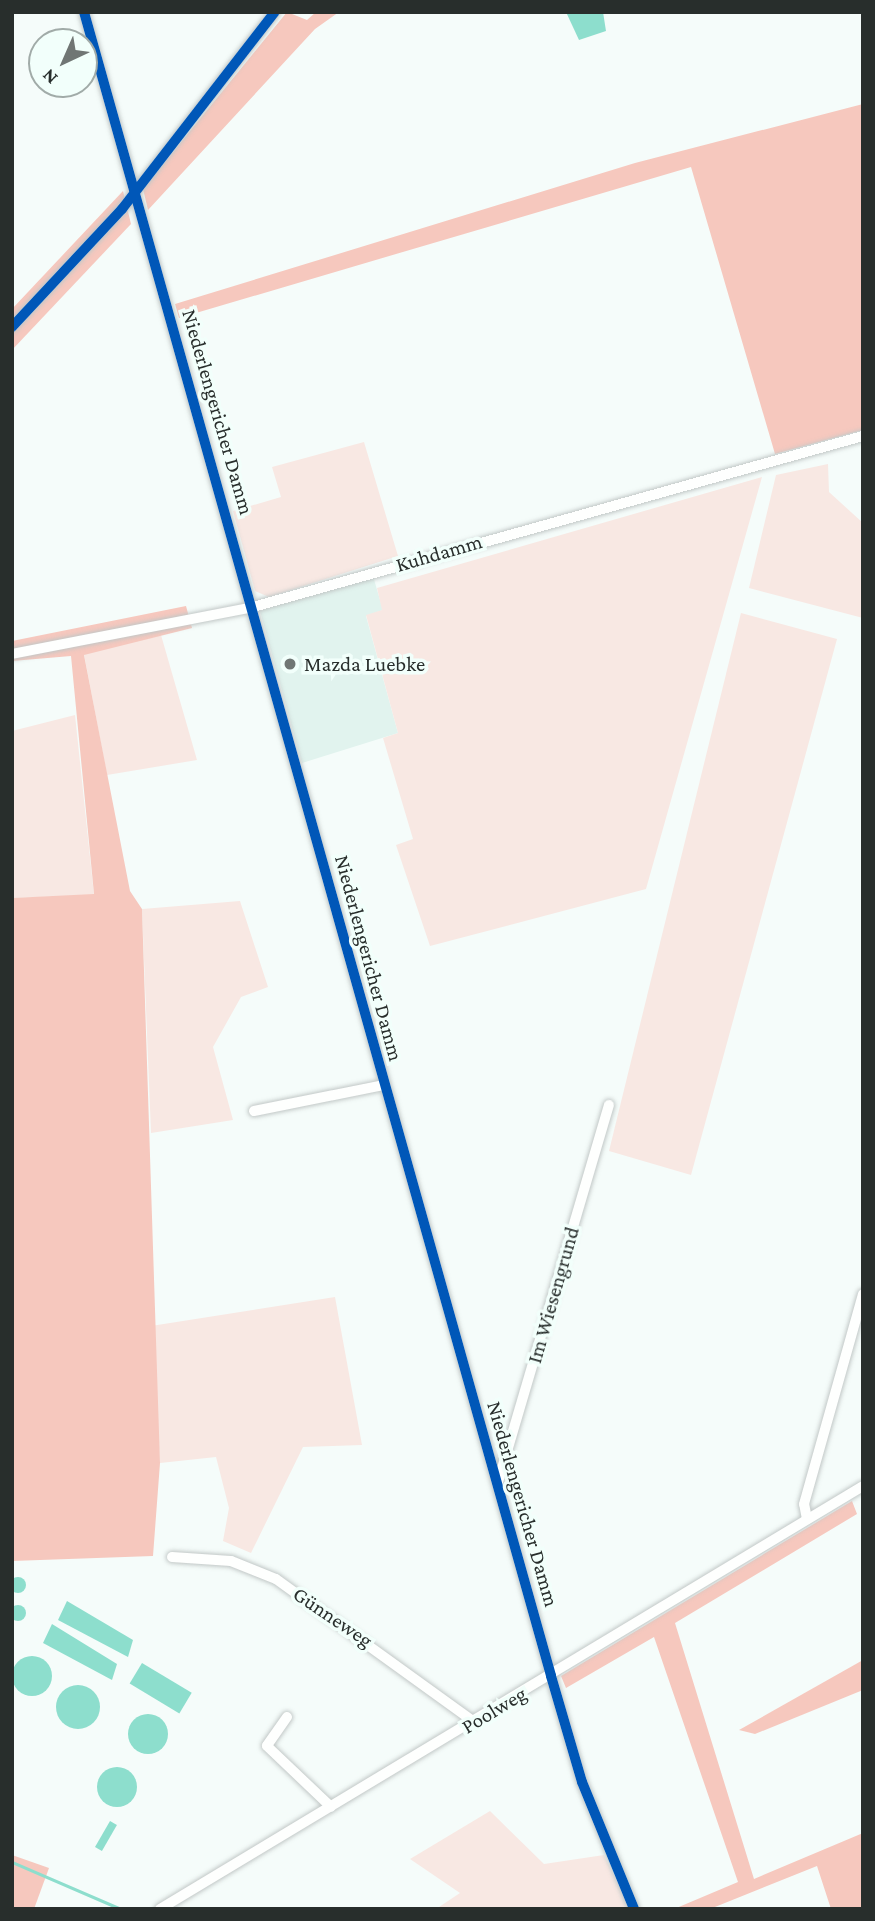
<!DOCTYPE html>
<html>
<head>
<meta charset="utf-8">
<style>
	body { margin:0 }
	#map { position:relative; width:875px; height:1921px; overflow:hidden; background:#f5fcfa; font-family:"Crimson Pro",serif }
	div>[style] { position:absolute }
	[style*='--x'] { left:calc(var(--x)*1px); top:calc(var(--y)*1px); width:calc(var(--w)*1px); rotate:calc(var(--a)*1deg) }
	.built>* { inset:0; background:#e1f3ee }
	.green>* { inset:0; background:#f8e8e3 }
	.forest>* { inset:0; background:#f6c8be }
	.water>* { inset:0; background:#8ddecd; transform-origin:0 0 }
	.round { border-radius:50% }
	.stream>* { height:2.5px; margin:-1.25px; padding:0 1.25px; transform-origin:1.25px; border-radius:1.25px; background:#8ddecd }
	.roads { filter:drop-shadow(0 0 2px #c2c8c7) drop-shadow(0 0 2px #c2c8c7) }
	.minor>* { height:10px; margin:-5px; padding:0 5px; transform-origin:5px; border-radius:5px; background:#fefffe }
	.cycleway>* { height:10px; margin:-5px; padding:0 5px; transform-origin:5px; border-radius:5px; background:#0057b8 }
	.dots>* { width:19px; height:19px; translate:-50% -50%; box-sizing:border-box; border:4px solid #f2fffb; border-radius:50% }
	span { translate:-50% -50%; white-space:nowrap; text-align:center; line-height:1.15; -webkit-text-stroke:7px #f2fffb; paint-order:stroke }
	.street-label { font-size:21px; color:#282e2c }
	.poi-label { font-size:21px; color:#282e2c }
	.left { translate:0 -50%; text-align:left }
	.frame { position:absolute; inset:0; border:14px solid #282e2c; pointer-events:none }
	.north { position:absolute; left:28px; top:28px; width:70px; height:70px; box-sizing:border-box; background:#f2fffb; border:2px solid #a1aba8; border-radius:50%; rotate:224deg; font-size:19px; font-weight:700; line-height:28px; text-align:center; color:#282e2c }
	.north::after { content:''; display:block; margin:auto; width:24px; height:32px; background:#707674; clip-path:polygon(50% 0,100% 100%,50% 72%,0 100%) }
</style>
</head>
<body>
<div id="map">
	<div class="built">
		<i style="clip-path:polygon(373px 576px,383px 610px,366px 616px,398px 733px,302px 763px,260px 611px)"></i>
	</div>
	<div class="green">
		<i style="clip-path:polygon(364px 442px,398px 556px,269px 597px,255px 591px,233px 511px,281px 497px,272px 467px)"></i>
		<i style="clip-path:polygon(828px 464px,829px 492px,863px 523px,863px 618px,749px 588px,776px 475px)"></i>
		<i style="clip-path:polygon(762px 477px,646px 889px,430px 946px,396px 845px,413px 839px,383px 738px,398px 733px,366px 615px,382px 610px,377px 588px)"></i>
		<i style="clip-path:polygon(741px 613px,837px 639px,691px 1175px,609px 1151px)"></i>
		<i style="clip-path:polygon(161px 635px,197px 760px,107px 775px,84px 654px)"></i>
		<i style="clip-path:polygon(75px 715px,94px 895px,12px 898px,12px 731px)"></i>
		<i style="clip-path:polygon(240px 901px,268px 987px,241px 997px,213px 1047px,233px 1120px,151px 1133px,142px 909px)"></i>
		<i style="clip-path:polygon(335px 1297px,362px 1445px,303px 1447px,251px 1553px,223px 1541px,229px 1508px,216px 1457px,160px 1463px,151px 1326px)"></i>
		<i style="clip-path:polygon(490px 1811px,544px 1864px,604px 1855px,630px 1909px,436px 1909px,460px 1893px,410px 1859px)"></i>
	</div>
	<div class="forest">
		<i style="clip-path:polygon(287px 12px,307px 20px,316px 12px,339px 12px,315px 29px,148px 210px,143px 189px)"></i>
		<i style="clip-path:polygon(863px 104px,863px 430px,775px 454px,691px 167px,179px 318px,175px 304px,635px 163px)"></i>
		<i style="clip-path:polygon(123px 191px,131px 224px,12px 350px,12px 309px)"></i>
		<i style="clip-path:polygon(186px 606px,192px 628px,84px 655px,130px 891px,142px 909px,160px 1463px,153px 1556px,12px 1561px,12px 898px,94px 894px,71px 656px,12px 661px,12px 641px)"></i>
		<i style="clip-path:polygon(852px 1501px,857px 1514px,675px 1623px,754px 1879px,863px 1833px,863px 1909px,831px 1909px,817px 1866px,710px 1909px,674px 1909px,738px 1882px,654px 1637px,566px 1688px,561px 1676px)"></i>
		<i style="clip-path:polygon(863px 1660px,863px 1690px,755px 1734px,739px 1730px)"></i>
		<i style="clip-path:polygon(12px 1855px,49px 1868px,34px 1909px,12px 1909px)"></i>
	</div>
	<div class="water">
		<i style="clip-path:polygon(566px 12px,603px 12px,606px 31px,579px 40px)"></i>
		<i class="round" style="left:10px;top:1577px;width:16px;height:16px"></i>
		<i style="clip-path:polygon(67px 1601px,133px 1640px,128px 1657px,58px 1620px)"></i>
		<i class="round" style="left:10px;top:1605px;width:16px;height:16px"></i>
		<i style="clip-path:polygon(52px 1624px,117px 1664px,112px 1680px,43px 1643px)"></i>
		<i class="round" style="left:12px;top:1656px;width:40px;height:40px"></i>
		<i style="left:142px;top:1663px;width:58px;height:24px;rotate:31deg"></i>
		<i class="round" style="left:56px;top:1685px;width:44px;height:44px"></i>
		<i class="round" style="left:128px;top:1714px;width:40px;height:40px"></i>
		<i class="round" style="left:97px;top:1767px;width:40px;height:40px"></i>
		<i style="left:110px;top:1821px;width:8px;height:30px;rotate:30deg"></i>
	</div>
	<div class="stream">
		<i style="--x:12;--y:1862;--w:119;--a:23.3"></i>
	</div>
	<div class="roads">
		<div class="minor">
			<i style="--x:84;--y:12;--w:1728;--a:74.32"></i>
			<i style="--x:551;--y:1676;--w:110;--a:73.7"></i>
			<i style="--x:582;--y:1782;--w:137;--a:67.7"></i>
			<i style="--x:12;--y:327;--w:161;--a:-47"></i>
			<i style="--x:122;--y:209;--w:249;--a:-52.2"></i>
			<i style="--x:12;--y:654;--w:246;--a:-11"></i>
			<i style="--x:253;--y:607;--w:634;--a:-15.66"></i>
			<i style="--x:254;--y:1111;--w:133;--a:-11.3"></i>
			<i style="--x:498;--y:1482;--w:393;--a:-73.6"></i>
			<i style="--x:807;--y:1519;--w:15;--a:-101"></i>
			<i style="--x:804;--y:1504;--w:218;--a:-74.3"></i>
			<i style="--x:172;--y:1557;--w:59;--a:3.9"></i>
			<i style="--x:231;--y:1561;--w:48;--a:21.8"></i>
			<i style="--x:276;--y:1579;--w:244;--a:35.8"></i>
			<i style="--x:287;--y:1717;--w:35;--a:125"></i>
			<i style="--x:267;--y:1746;--w:88;--a:43.6"></i>
			<i style="--x:160;--y:1909;--w:820;--a:-31.04"></i>
		</div>
	</div>
	<div class="cycleway">
		<i style="--x:84;--y:12;--w:1728;--a:74.32"></i>
		<i style="--x:551;--y:1676;--w:110;--a:73.7"></i>
		<i style="--x:582;--y:1782;--w:137;--a:67.7"></i>
		<i style="--x:12;--y:327;--w:161;--a:-47"></i>
		<i style="--x:122;--y:209;--w:249;--a:-52.2"></i>
	</div>
	<div class="dots">
		<i style="left:290px;top:664px;background:#707674"></i>
	</div>
	<div class="street-label">
		<span style="left:218px;top:412px;rotate:74deg">Niederlengericher Damm</span>
		<span style="left:439px;top:553px;rotate:-16deg">Kuhdamm</span>
		<span style="left:369px;top:958px;rotate:75deg">Niederlengericher Damm</span>
		<span style="left:553px;top:1295px;rotate:-74deg">Im Wiesengrund</span>
		<span style="left:523px;top:1504px;rotate:74deg">Niederlengericher Damm</span>
		<span style="left:333px;top:1617px;rotate:34deg">Günneweg</span>
		<span style="left:494px;top:1710px;rotate:-31deg">Poolweg</span>
	</div>
	<div class="poi-label">
		<span class="left" style="left:304px;top:664px">Mazda Luebke</span>
	</div>
	<div class="frame"></div>
	<div class="north">N</div>
</div>
</body>
</html>
